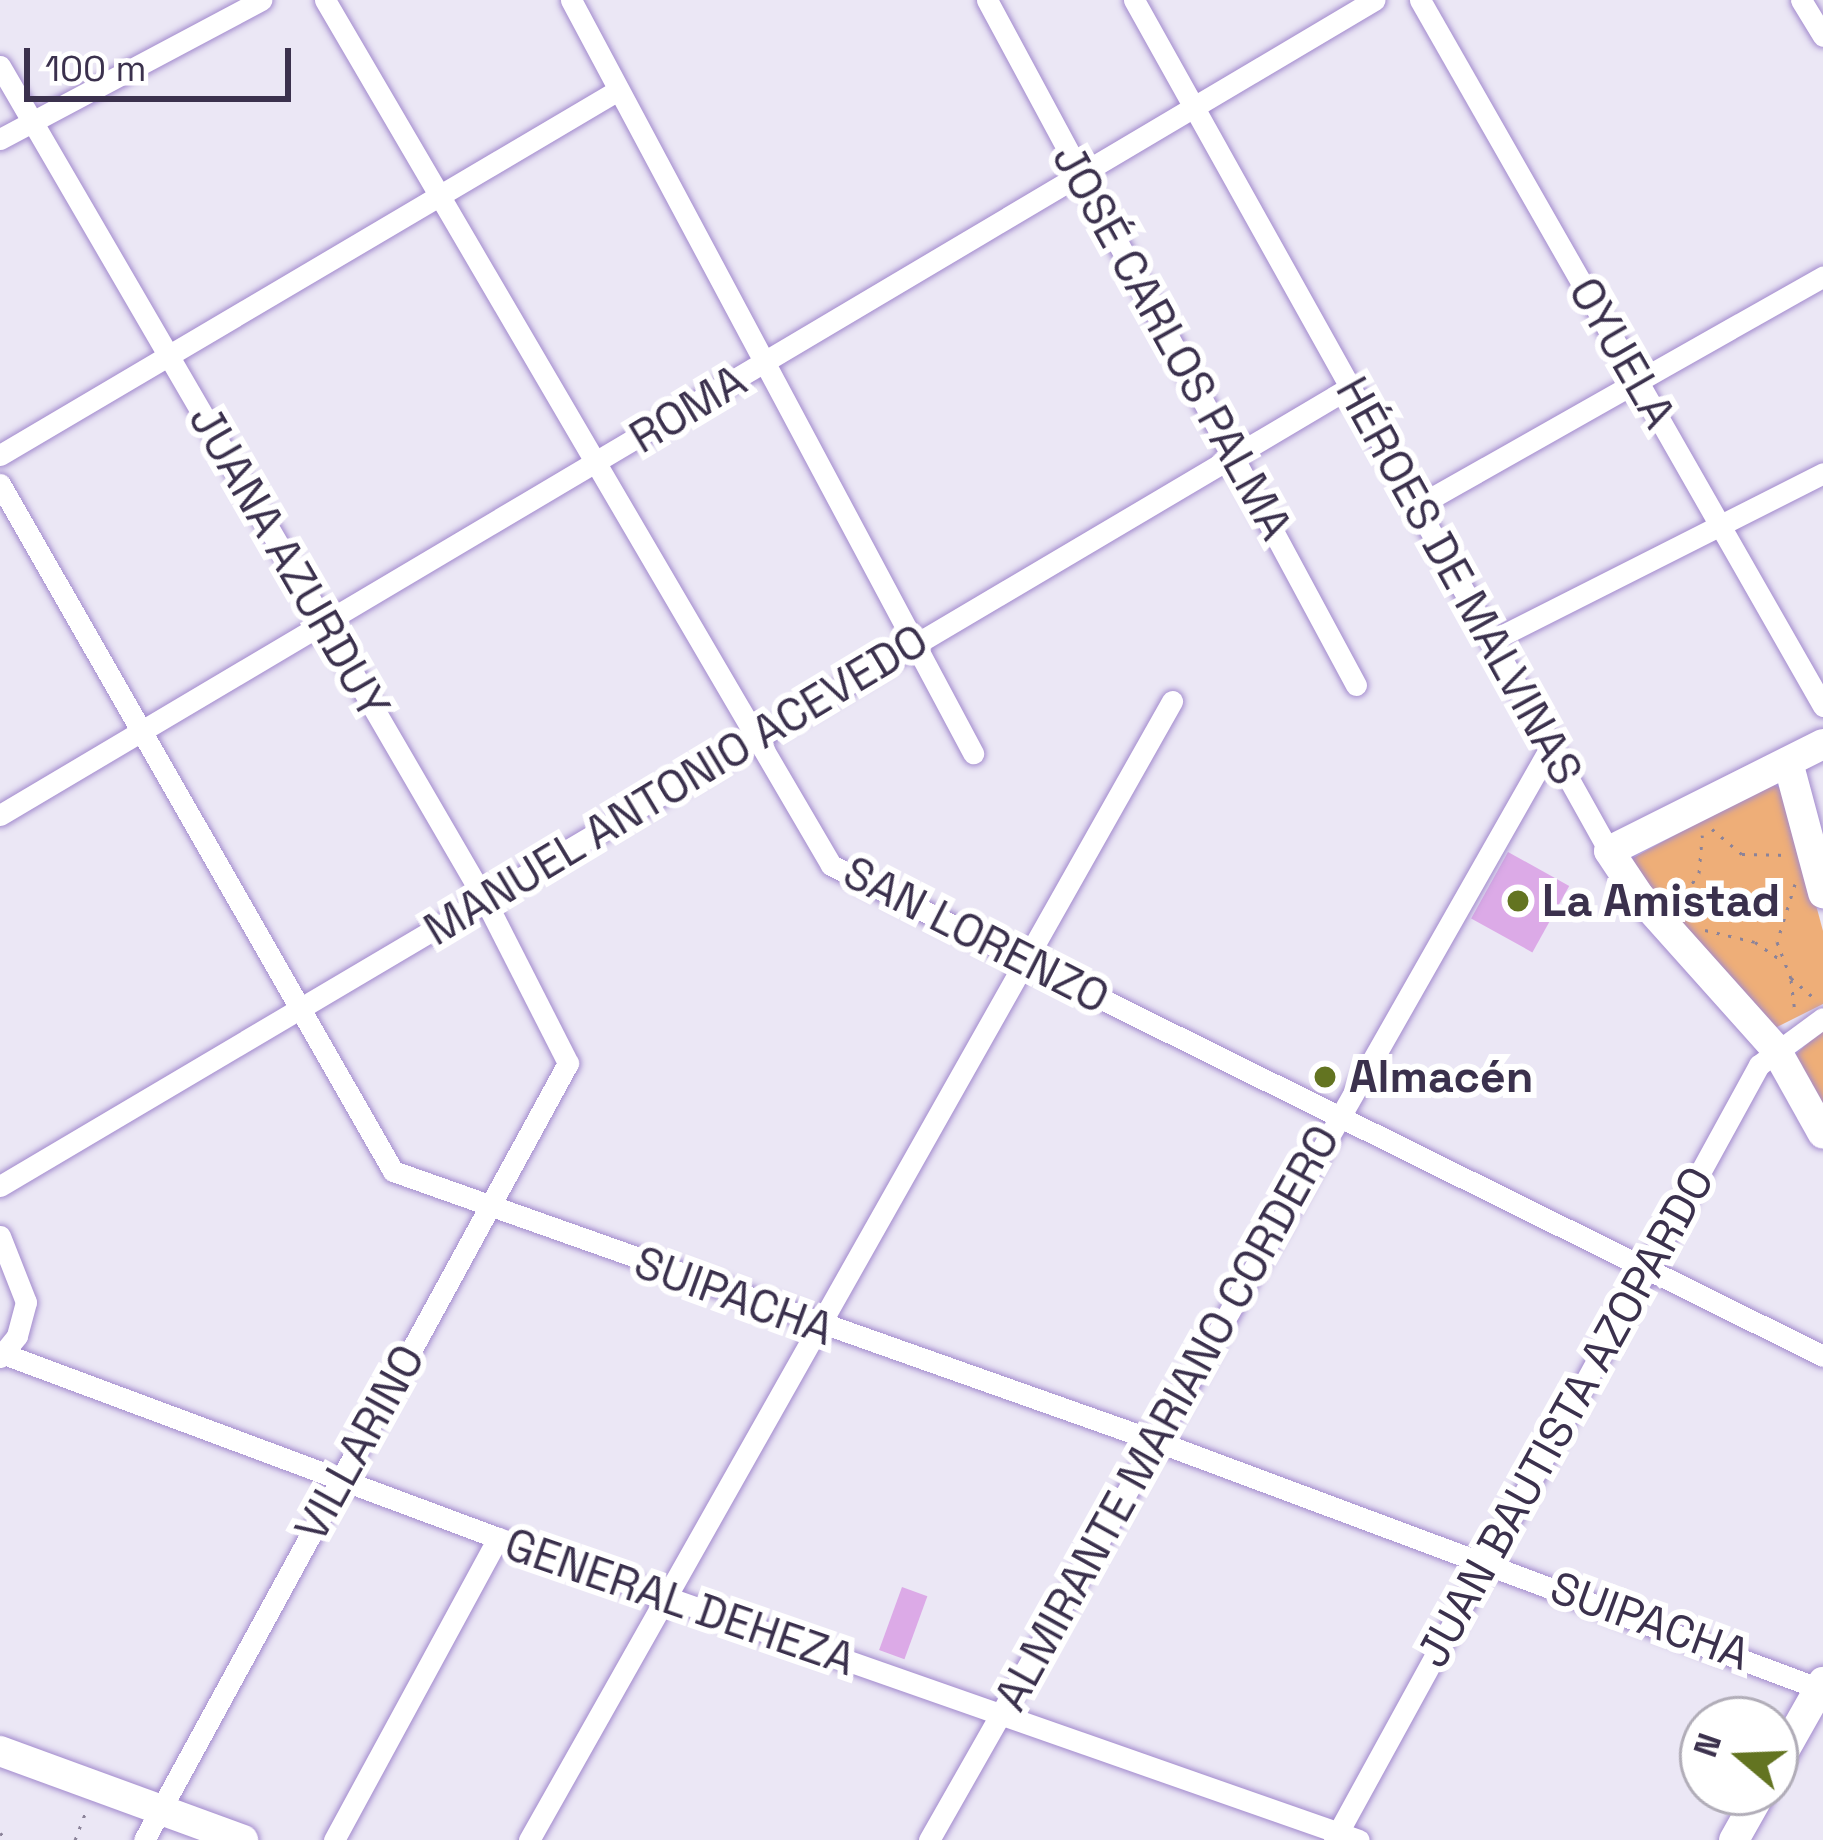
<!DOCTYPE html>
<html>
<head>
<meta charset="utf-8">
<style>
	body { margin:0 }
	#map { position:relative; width:1823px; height:1840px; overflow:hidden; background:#ebe7f5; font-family:"Space Grotesk",sans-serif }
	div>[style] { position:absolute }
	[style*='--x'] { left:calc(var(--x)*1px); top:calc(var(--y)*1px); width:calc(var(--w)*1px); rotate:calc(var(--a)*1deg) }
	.green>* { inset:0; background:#eeae78 }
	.building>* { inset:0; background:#dcaae7; transform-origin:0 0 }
	.path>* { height:3px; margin-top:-1.5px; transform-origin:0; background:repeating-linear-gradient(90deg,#8b8399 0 3px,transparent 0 12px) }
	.roads { filter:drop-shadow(0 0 3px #a28acd) drop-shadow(0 0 3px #a28acd) }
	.street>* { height:21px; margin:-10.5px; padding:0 10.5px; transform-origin:10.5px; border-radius:10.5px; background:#fff }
	.secondary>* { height:30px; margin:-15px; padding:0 15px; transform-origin:15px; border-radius:15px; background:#fff }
	.dots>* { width:33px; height:33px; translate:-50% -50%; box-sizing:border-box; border:6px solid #fff; border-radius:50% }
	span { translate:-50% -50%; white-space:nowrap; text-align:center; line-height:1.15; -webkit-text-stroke:12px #fff; paint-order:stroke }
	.street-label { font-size:45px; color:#3b314d }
	.poi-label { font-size:45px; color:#3b314d; font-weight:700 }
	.left { translate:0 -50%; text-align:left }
	.north { position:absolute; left:1679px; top:1696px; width:120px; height:120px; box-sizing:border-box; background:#fff; border:3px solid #b1adb8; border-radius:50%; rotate:289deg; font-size:33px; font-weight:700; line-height:48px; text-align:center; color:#3b314d }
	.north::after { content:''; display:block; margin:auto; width:42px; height:54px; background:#637421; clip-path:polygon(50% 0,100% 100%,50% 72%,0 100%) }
	.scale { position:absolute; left:24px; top:48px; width:267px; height:54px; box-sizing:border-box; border:6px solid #3b314d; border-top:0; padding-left:15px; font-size:36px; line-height:42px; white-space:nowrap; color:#3b314d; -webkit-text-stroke:9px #fff; paint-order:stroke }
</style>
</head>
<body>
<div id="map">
	<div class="green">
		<i style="clip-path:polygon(1770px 783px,1785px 790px,1823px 931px,1823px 1004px,1773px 1029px,1633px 869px,1633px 858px)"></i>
		<i style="clip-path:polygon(1823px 1029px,1823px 1107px,1795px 1055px)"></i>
	</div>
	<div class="building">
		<i style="left:1508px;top:852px;width:70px;height:76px;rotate:29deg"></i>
		<i style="left:902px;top:1587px;width:27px;height:67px;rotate:20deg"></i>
	</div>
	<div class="path">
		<i style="--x:1712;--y:829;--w:39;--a:40"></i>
		<i style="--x:1742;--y:854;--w:46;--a:1.2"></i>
		<i style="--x:1795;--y:884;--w:61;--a:107.2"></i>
		<i style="--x:1777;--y:942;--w:39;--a:69"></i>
		<i style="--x:1791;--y:978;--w:32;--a:41"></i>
		<i style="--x:1679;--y:903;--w:36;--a:-56"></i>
		<i style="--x:1699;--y:873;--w:38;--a:-85"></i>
		<i style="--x:1705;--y:930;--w:51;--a:13.5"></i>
		<i style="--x:1755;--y:942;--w:28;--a:35"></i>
		<i style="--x:1791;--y:980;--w:32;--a:83"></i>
		<i style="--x:0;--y:1833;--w:11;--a:38"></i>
		<i style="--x:75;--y:1840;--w:31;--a:-69"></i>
	</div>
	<div class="roads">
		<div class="street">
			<i style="--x:325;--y:0;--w:1002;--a:59.67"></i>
			<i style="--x:831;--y:865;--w:1107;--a:26.33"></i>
			<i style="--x:571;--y:0;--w:854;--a:61.9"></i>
			<i style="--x:987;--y:0;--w:778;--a:61.69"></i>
			<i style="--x:1134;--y:0;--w:975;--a:60.83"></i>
			<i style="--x:1420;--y:0;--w:813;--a:60.28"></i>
			<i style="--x:1801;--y:0;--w:42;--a:58.6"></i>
			<i style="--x:0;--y:66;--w:965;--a:59.82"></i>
			<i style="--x:485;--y:900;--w:183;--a:63"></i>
			<i style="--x:568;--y:1063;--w:885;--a:118.62"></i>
			<i style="--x:0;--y:139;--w:296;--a:-28"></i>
			<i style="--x:0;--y:455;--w:714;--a:-30.55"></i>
			<i style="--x:0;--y:484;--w:791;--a:60.23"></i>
			<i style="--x:393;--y:1171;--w:806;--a:19.49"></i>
			<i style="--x:1153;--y:1440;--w:715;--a:20.46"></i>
			<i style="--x:1419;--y:505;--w:464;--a:-29.5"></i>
			<i style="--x:1493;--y:640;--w:370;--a:-26.8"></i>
			<i style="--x:0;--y:815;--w:1598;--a:-30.67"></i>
			<i style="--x:0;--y:1186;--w:1571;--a:-30.61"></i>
			<i style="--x:0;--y:1236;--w:71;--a:68.5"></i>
			<i style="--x:26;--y:1302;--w:35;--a:105"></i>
			<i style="--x:17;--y:1336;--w:27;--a:129"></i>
			<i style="--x:4;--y:1354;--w:527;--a:20.43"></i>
			<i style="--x:498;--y:1538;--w:912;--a:19.33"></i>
			<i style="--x:334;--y:1840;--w:344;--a:-61.5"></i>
			<i style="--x:529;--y:1840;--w:1308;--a:-60.55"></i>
			<i style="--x:929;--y:1840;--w:1258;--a:-60.38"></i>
			<i style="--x:1334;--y:1840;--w:884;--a:-61.26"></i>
			<i style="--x:1759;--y:1065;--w:79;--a:-36.3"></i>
		</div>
		<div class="secondary">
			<i style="--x:1823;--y:744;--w:239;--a:153.4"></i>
			<i style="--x:1609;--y:851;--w:54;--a:56.3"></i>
			<i style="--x:1639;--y:896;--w:204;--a:48.2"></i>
			<i style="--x:1775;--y:1048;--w:98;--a:60.8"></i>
			<i style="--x:1788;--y:762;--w:136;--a:75"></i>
			<i style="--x:0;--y:1751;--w:259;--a:20.1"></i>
			<i style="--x:1775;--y:1767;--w:98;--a:-60.5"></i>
			<i style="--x:1734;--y:1840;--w:55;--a:-60.6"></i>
		</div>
	</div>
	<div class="dots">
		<i style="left:1518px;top:901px;background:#637421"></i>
		<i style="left:1325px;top:1077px;background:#637421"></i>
	</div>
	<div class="street-label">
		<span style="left:1172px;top:342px;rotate:61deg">JOSÉ CARLOS PALMA</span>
		<span style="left:1622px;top:353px;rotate:60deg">OYUELA</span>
		<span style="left:688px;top:409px;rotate:-31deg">ROMA</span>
		<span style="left:289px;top:562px;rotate:60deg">JUANA AZURDUY</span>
		<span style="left:1459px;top:581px;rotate:61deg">HÉROES DE MALVINAS</span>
		<span style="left:676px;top:785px;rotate:-31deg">MANUEL ANTONIO ACEVEDO</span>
		<span style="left:976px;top:935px;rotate:27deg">SAN LORENZO</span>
		<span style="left:734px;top:1296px;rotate:20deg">SUIPACHA</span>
		<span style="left:1565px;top:1417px;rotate:-61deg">JUAN BAUTISTA AZOPARDO</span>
		<span style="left:1167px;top:1418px;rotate:-61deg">ALMIRANTE MARIANO CORDERO</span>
		<span style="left:360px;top:1443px;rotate:-61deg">VILLARINO</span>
		<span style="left:680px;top:1602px;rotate:19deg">GENERAL DEHEZA</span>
		<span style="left:1650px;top:1621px;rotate:20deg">SUIPACHA</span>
	</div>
	<div class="poi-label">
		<span class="left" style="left:1542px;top:901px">La Amistad</span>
		<span class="left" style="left:1349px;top:1077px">Almacén</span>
	</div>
	<div class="north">N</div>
	<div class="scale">100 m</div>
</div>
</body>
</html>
